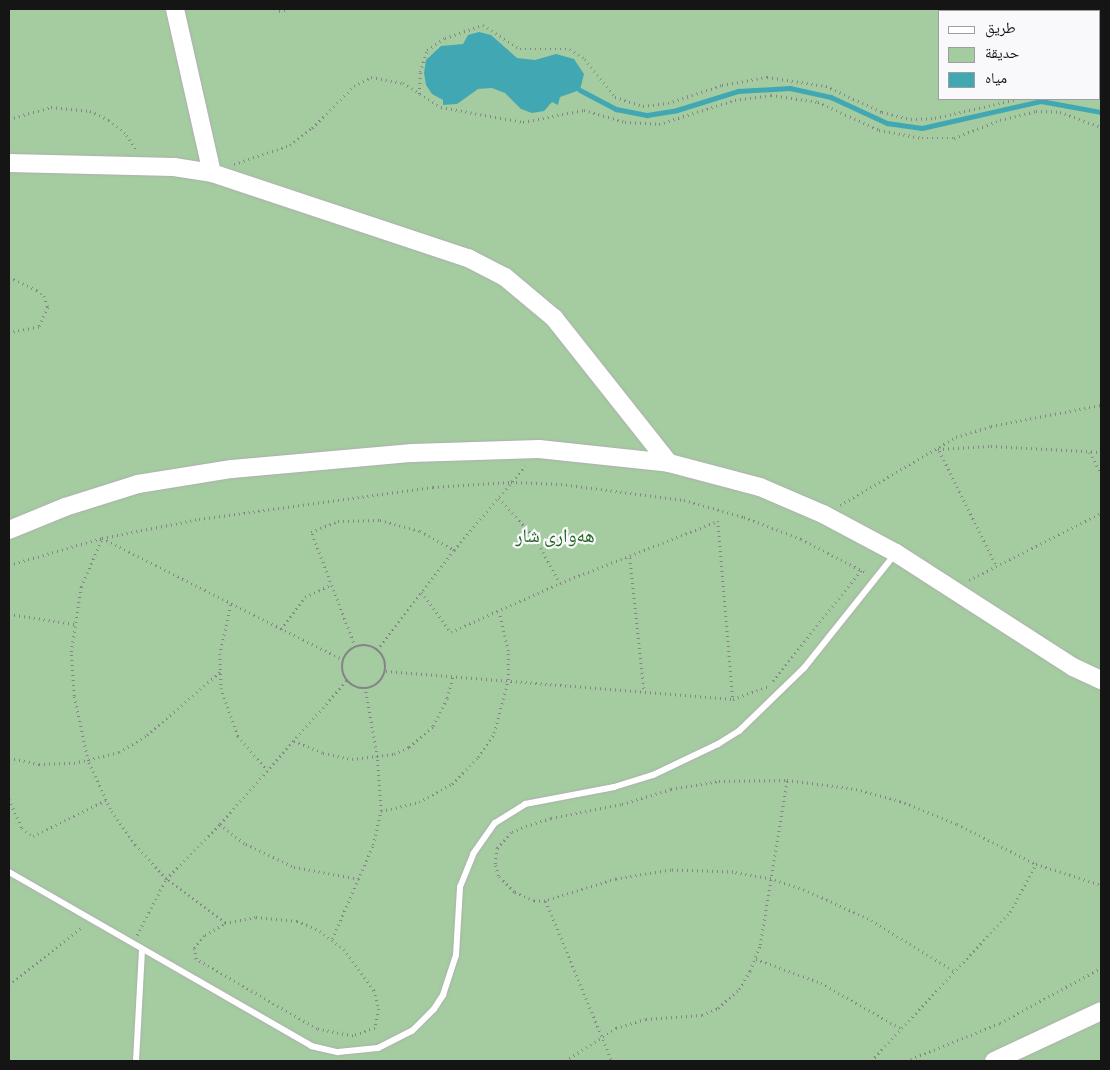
<!DOCTYPE html>
<html>
<head>
<meta charset="utf-8">
<style>
	body { margin:0 }
	#map { position:relative; width:1110px; height:1070px; overflow:hidden; background:#ececef; font-family:"Titillium Web","Noto Naskh Arabic",sans-serif }
	div>[style] { position:absolute }
	[style*='--x'] { left:calc(var(--x)*1px); top:calc(var(--y)*1px); width:calc(var(--w)*1px); rotate:calc(var(--a)*1deg) }
	.green>* { inset:0; background:#a4cca0 }
	.water>* { inset:0; background:#41a8b3 }
	.stream>* { height:4.5px; margin:-2.25px; padding:0 2.25px; transform-origin:2.25px; border-radius:2.25px; background:#41a8b3 }
	.path>* { height:2.5px; margin-top:-1.25px; transform-origin:0; background:repeating-linear-gradient(90deg,#858486 0 1px,transparent 0 5px) }
	.path>.ring { margin:-1.25px; padding:0; box-sizing:content-box; background:none; border:2.5px solid #858486; border-radius:50% }
	.roads { filter:drop-shadow(0 0 1px #aeaeb0) drop-shadow(0 0 1px #aeaeb0) }
	.lane>* { height:6px; margin:-3px; padding:0 3px; transform-origin:3px; border-radius:3px; background:#fff }
	.secondary>* { height:18px; margin:-9px; padding:0 9px; transform-origin:9px; border-radius:9px; background:#fff }
	span { translate:-50% -50%; white-space:nowrap; text-align:center; line-height:1.15; -webkit-text-stroke:4.5px #f9f9fc; paint-order:stroke }
	.park-label { font-size:19px; color:#23661f }
	.frame { position:absolute; inset:0; border:10px solid #161516; pointer-events:none }
	.legend { position:absolute; left:938px; top:10px; width:162px; height:90px; box-sizing:border-box; background:#f9f9fc; border:1px solid #9e9ea0; margin:0; padding:6px 9px; list-style:none; font-size:15px; color:#161516 }
	.legend li { display:flex; align-items:center; gap:10px; height:25px }
	.legend b { width:25px; border:1px solid #9e9ea0 }
</style>
</head>
<body>
<div id="map">
	<div class="green">
		<i style="clip-path:polygon(evenodd,9px 9px,1101px 9px,1101px 1061px,9px 1061px,9px 9px,939px 11px,1099px 11px,1099px 99px,939px 99px,939px 11px)"></i>
	</div>
	<div class="water">
		<i style="clip-path:polygon(479px 32px,491px 35px,517px 58px,535px 60px,556px 54px,574px 59px,584px 74px,580px 90px,560px 97px,558px 105px,552px 102px,544px 111px,532px 113px,521px 109px,505px 93px,492px 88px,478px 89px,457px 104px,443px 105px,443px 100px,432px 94px,426px 85px,424px 73px,426px 60px,441px 46px,463px 44px,468px 35px)"></i>
	</div>
	<div class="stream">
		<i style="--x:580;--y:90;--w:41;--a:27.8"></i>
		<i style="--x:616;--y:109;--w:32;--a:11"></i>
		<i style="--x:647;--y:115;--w:30;--a:-9"></i>
		<i style="--x:677;--y:110;--w:64;--a:-17.3"></i>
		<i style="--x:738;--y:91;--w:52;--a:-3.3"></i>
		<i style="--x:790;--y:88;--w:42;--a:12.4"></i>
		<i style="--x:831;--y:97;--w:62;--a:24.9"></i>
		<i style="--x:887;--y:123;--w:35;--a:8"></i>
		<i style="--x:922;--y:128;--w:122;--a:-12.8"></i>
		<i style="--x:1041;--y:101;--w:61;--a:10.4"></i>
	</div>
	<div class="path">
		<i style="--x:279;--y:11;--w:8;--a:-14"></i>
		<i style="--x:419;--y:94;--w:22;--a:-87"></i>
		<i style="--x:420;--y:72;--w:23;--a:-72"></i>
		<i style="--x:427;--y:50;--w:22;--a:-34"></i>
		<i style="--x:445;--y:38;--w:40;--a:-18.9"></i>
		<i style="--x:483;--y:25;--w:44;--a:33"></i>
		<i style="--x:520;--y:49;--w:50;--a:0"></i>
		<i style="--x:570;--y:49;--w:18;--a:34"></i>
		<i style="--x:585;--y:59;--w:48;--a:51.7"></i>
		<i style="--x:615;--y:97;--w:29;--a:18"></i>
		<i style="--x:643;--y:106;--w:25;--a:-7"></i>
		<i style="--x:668;--y:103;--w:57;--a:-18.4"></i>
		<i style="--x:722;--y:85;--w:46;--a:-10.1"></i>
		<i style="--x:767;--y:77;--w:60;--a:8.7"></i>
		<i style="--x:826;--y:86;--w:62;--a:24.9"></i>
		<i style="--x:882;--y:112;--w:30;--a:14"></i>
		<i style="--x:911;--y:119;--w:24;--a:-2"></i>
		<i style="--x:935;--y:118;--w:84;--a:-13"></i>
		<i style="--x:1099;--y:96;--w:3;--a:45"></i>
		<i style="--x:9;--y:119;--w:44;--a:-15.9"></i>
		<i style="--x:51;--y:107;--w:39;--a:6"></i>
		<i style="--x:90;--y:111;--w:21;--a:25"></i>
		<i style="--x:109;--y:120;--w:23;--a:40"></i>
		<i style="--x:127;--y:135;--w:19;--a:58"></i>
		<i style="--x:234;--y:164;--w:59;--a:-18.7"></i>
		<i style="--x:290;--y:145;--w:28;--a:-38"></i>
		<i style="--x:312;--y:128;--w:59;--a:-45"></i>
		<i style="--x:354;--y:86;--w:19;--a:-28"></i>
		<i style="--x:371;--y:77;--w:33;--a:11"></i>
		<i style="--x:403;--y:83;--w:45;--a:32.3"></i>
		<i style="--x:441;--y:107;--w:83;--a:10.4"></i>
		<i style="--x:523;--y:122;--w:62;--a:-11.1"></i>
		<i style="--x:584;--y:110;--w:43;--a:16.3"></i>
		<i style="--x:625;--y:122;--w:34;--a:3"></i>
		<i style="--x:659;--y:124;--w:80;--a:-17.5"></i>
		<i style="--x:735;--y:100;--w:36;--a:-8"></i>
		<i style="--x:771;--y:95;--w:48;--a:8.5"></i>
		<i style="--x:818;--y:102;--w:67;--a:24.7"></i>
		<i style="--x:879;--y:130;--w:44;--a:10.5"></i>
		<i style="--x:922;--y:138;--w:32;--a:0"></i>
		<i style="--x:954;--y:138;--w:49;--a:-21.4"></i>
		<i style="--x:1000;--y:120;--w:37;--a:-14"></i>
		<i style="--x:1036;--y:111;--w:24;--a:2"></i>
		<i style="--x:1060;--y:112;--w:44;--a:20.1"></i>
		<i style="--x:9;--y:277;--w:31;--a:25"></i>
		<i style="--x:37;--y:290;--w:9;--a:41"></i>
		<i style="--x:44;--y:296;--w:12;--a:70"></i>
		<i style="--x:48;--y:307;--w:22;--a:114"></i>
		<i style="--x:39;--y:327;--w:31;--a:169"></i>
		<i style="--x:1090;--y:452;--w:25;--a:63"></i>
		<i style="--x:499;--y:498;--w:55;--a:47.9"></i>
		<i style="--x:536;--y:539;--w:50;--a:61.4"></i>
		<i style="--x:840;--y:505;--w:134;--a:-30.4"></i>
		<i style="--x:956;--y:437;--w:37;--a:-17"></i>
		<i style="--x:991;--y:426;--w:112;--a:-10.8"></i>
		<i style="--x:630;--y:558;--w:133;--a:83.9"></i>
		<i style="--x:995;--y:564;--w:128;--a:-116.4"></i>
		<i style="--x:938;--y:449;--w:53;--a:-3.2"></i>
		<i style="--x:991;--y:446;--w:110;--a:3.1"></i>
		<i style="--x:9;--y:565;--w:97;--a:-16.2"></i>
		<i style="--x:102;--y:538;--w:270;--a:26.8"></i>
		<i style="--x:969;--y:580;--w:148;--a:-26.9"></i>
		<i style="--x:422;--y:592;--w:49;--a:54.1"></i>
		<i style="--x:451;--y:632;--w:120;--a:-24.2"></i>
		<i style="--x:560;--y:583;--w:170;--a:-21.4"></i>
		<i style="--x:718;--y:521;--w:179;--a:85.2"></i>
		<i style="--x:231;--y:605;--w:50;--a:102.7"></i>
		<i style="--x:220;--y:654;--w:34;--a:88"></i>
		<i style="--x:221;--y:688;--w:51;--a:70.5"></i>
		<i style="--x:238;--y:736;--w:45;--a:49.5"></i>
		<i style="--x:9;--y:614;--w:66;--a:8.7"></i>
		<i style="--x:281;--y:629;--w:40;--a:-53"></i>
		<i style="--x:305;--y:597;--w:29;--a:-25"></i>
		<i class="ring" style="left:342px;top:645px;width:41.5px;height:41.5px"></i>
		<i style="--x:355;--y:647;--w:123;--a:-110.9"></i>
		<i style="--x:311;--y:532;--w:29;--a:-22"></i>
		<i style="--x:338;--y:521;--w:42;--a:-1.4"></i>
		<i style="--x:380;--y:520;--w:41;--a:15.4"></i>
		<i style="--x:420;--y:531;--w:39;--a:29"></i>
		<i style="--x:377;--y:650;--w:126;--a:-52.4"></i>
		<i style="--x:454;--y:550;--w:110;--a:-49.8"></i>
		<i style="--x:386;--y:671;--w:348;--a:4.6"></i>
		<i style="--x:733;--y:699;--w:37;--a:-20"></i>
		<i style="--x:773;--y:681;--w:142;--a:-51.6"></i>
		<i style="--x:294;--y:741;--w:31;--a:22"></i>
		<i style="--x:323;--y:753;--w:30;--a:12"></i>
		<i style="--x:352;--y:759;--w:42;--a:-6.8"></i>
		<i style="--x:394;--y:754;--w:17;--a:-25"></i>
		<i style="--x:409;--y:747;--w:32;--a:-41"></i>
		<i style="--x:433;--y:726;--w:31;--a:-63"></i>
		<i style="--x:447;--y:698;--w:23;--a:-75"></i>
		<i style="--x:9;--y:758;--w:31;--a:11"></i>
		<i style="--x:39;--y:764;--w:35;--a:-2"></i>
		<i style="--x:74;--y:763;--w:46;--a:-13.7"></i>
		<i style="--x:119;--y:752;--w:33;--a:-31"></i>
		<i style="--x:147;--y:735;--w:96;--a:-40.8"></i>
		<i style="--x:9;--y:799;--w:32;--a:66"></i>
		<i style="--x:22;--y:828;--w:14;--a:36"></i>
		<i style="--x:33;--y:836;--w:81;--a:-26.3"></i>
		<i style="--x:381;--y:811;--w:39;--a:-13"></i>
		<i style="--x:419;--y:802;--w:38;--a:-29"></i>
		<i style="--x:452;--y:784;--w:37;--a:-46"></i>
		<i style="--x:478;--y:757;--w:29;--a:-56"></i>
		<i style="--x:494;--y:733;--w:55;--a:-75.2"></i>
		<i style="--x:508;--y:680;--w:29;--a:-90"></i>
		<i style="--x:508;--y:651;--w:40;--a:-103"></i>
		<i style="--x:220;--y:824;--w:33;--a:38"></i>
		<i style="--x:246;--y:844;--w:53;--a:25.6"></i>
		<i style="--x:294;--y:867;--w:67;--a:10.3"></i>
		<i style="--x:546;--y:901;--w:173;--a:67.6"></i>
		<i style="--x:256;--y:917;--w:41;--a:5.6"></i>
		<i style="--x:297;--y:921;--w:25;--a:23"></i>
		<i style="--x:320;--y:931;--w:30;--a:37"></i>
		<i style="--x:344;--y:949;--w:51;--a:53.8"></i>
		<i style="--x:374;--y:990;--w:20;--a:75"></i>
		<i style="--x:379;--y:1009;--w:19;--a:102"></i>
		<i style="--x:375;--y:1028;--w:23;--a:160"></i>
		<i style="--x:353;--y:1036;--w:37;--a:-169"></i>
		<i style="--x:317;--y:1029;--w:140;--a:-150"></i>
		<i style="--x:196;--y:959;--w:11;--a:-100"></i>
		<i style="--x:194;--y:948;--w:17;--a:-50"></i>
		<i style="--x:205;--y:935;--w:23;--a:-31"></i>
		<i style="--x:225;--y:923;--w:32;--a:-11"></i>
		<i style="--x:225;--y:923;--w:74;--a:-143.3"></i>
		<i style="--x:166;--y:879;--w:46;--a:-132.4"></i>
		<i style="--x:135;--y:845;--w:44;--a:-124.8"></i>
		<i style="--x:110;--y:809;--w:53;--a:-114.6"></i>
		<i style="--x:88;--y:761;--w:66;--a:-102.2"></i>
		<i style="--x:74;--y:696;--w:44;--a:-93.9"></i>
		<i style="--x:71;--y:652;--w:66;--a:-81.3"></i>
		<i style="--x:81;--y:587;--w:53;--a:-66.8"></i>
		<i style="--x:102;--y:538;--w:99;--a:-11.1"></i>
		<i style="--x:199;--y:519;--w:236;--a:-7.8"></i>
		<i style="--x:433;--y:487;--w:78;--a:-3.7"></i>
		<i style="--x:511;--y:482;--w:50;--a:2.3"></i>
		<i style="--x:561;--y:484;--w:124;--a:7.4"></i>
		<i style="--x:684;--y:500;--w:62;--a:15.8"></i>
		<i style="--x:744;--y:517;--w:61;--a:21.1"></i>
		<i style="--x:801;--y:539;--w:74;--a:27.3"></i>
		<i style="--x:137;--y:935;--w:63;--a:-62.6"></i>
		<i style="--x:166;--y:879;--w:77;--a:-45.5"></i>
		<i style="--x:220;--y:824;--w:192;--a:-48.6"></i>
		<i style="--x:332;--y:939;--w:103;--a:-66.4"></i>
		<i style="--x:373;--y:845;--w:35;--a:-77"></i>
		<i style="--x:381;--y:811;--w:54;--a:-94.2"></i>
		<i style="--x:377;--y:757;--w:70;--a:-99.9"></i>
		<i style="--x:756;--y:959;--w:69;--a:20.3"></i>
		<i style="--x:821;--y:983;--w:91;--a:29.7"></i>
		<i style="--x:953;--y:971;--w:100;--a:-148.5"></i>
		<i style="--x:868;--y:919;--w:70;--a:-155.6"></i>
		<i style="--x:804;--y:890;--w:35;--a:-162"></i>
		<i style="--x:771;--y:879;--w:39;--a:-170"></i>
		<i style="--x:733;--y:872;--w:62;--a:-178.2"></i>
		<i style="--x:671;--y:870;--w:56;--a:170.7"></i>
		<i style="--x:616;--y:879;--w:74;--a:162.8"></i>
		<i style="--x:545;--y:901;--w:11;--a:180"></i>
		<i style="--x:534;--y:901;--w:22;--a:-156"></i>
		<i style="--x:514;--y:892;--w:23;--a:-135"></i>
		<i style="--x:498;--y:876;--w:12;--a:-104"></i>
		<i style="--x:495;--y:864;--w:16;--a:-83"></i>
		<i style="--x:497;--y:848;--w:22;--a:-47"></i>
		<i style="--x:512;--y:832;--w:15;--a:-23"></i>
		<i style="--x:526;--y:826;--w:26;--a:-18"></i>
		<i style="--x:551;--y:818;--w:72;--a:-11.2"></i>
		<i style="--x:622;--y:804;--w:51;--a:-17"></i>
		<i style="--x:671;--y:789;--w:49;--a:-9.5"></i>
		<i style="--x:719;--y:781;--w:68;--a:-0.8"></i>
		<i style="--x:787;--y:780;--w:70;--a:7.4"></i>
		<i style="--x:856;--y:789;--w:46;--a:15.3"></i>
		<i style="--x:900;--y:801;--w:61;--a:22"></i>
		<i style="--x:957;--y:824;--w:89;--a:26.9"></i>
		<i style="--x:1036;--y:864;--w:68;--a:17.9"></i>
		<i style="--x:9;--y:985;--w:95;--a:-38.6"></i>
		<i style="--x:565;--y:1061;--w:61;--a:-32.9"></i>
		<i style="--x:616;--y:1028;--w:31;--a:-17"></i>
		<i style="--x:646;--y:1019;--w:56;--a:-4.1"></i>
		<i style="--x:702;--y:1015;--w:17;--a:-24"></i>
		<i style="--x:718;--y:1008;--w:28;--a:-42"></i>
		<i style="--x:739;--y:989;--w:21;--a:-59"></i>
		<i style="--x:750;--y:971;--w:28;--a:-69"></i>
		<i style="--x:760;--y:945;--w:167;--a:-80.7"></i>
		<i style="--x:871;--y:1061;--w:204;--a:-47"></i>
		<i style="--x:1010;--y:912;--w:55;--a:-61.6"></i>
		<i style="--x:906;--y:1061;--w:101;--a:-22"></i>
		<i style="--x:1000;--y:1023;--w:115;--a:-28.6"></i>
	</div>
	<div class="roads">
		<div class="lane">
			<i style="--x:9;--y:872;--w:349;--a:29.9"></i>
			<i style="--x:311;--y:1046;--w:28;--a:13"></i>
			<i style="--x:338;--y:1052;--w:40;--a:-5.7"></i>
			<i style="--x:378;--y:1048;--w:38;--a:-27"></i>
			<i style="--x:412;--y:1031;--w:31;--a:-45"></i>
			<i style="--x:434;--y:1009;--w:17;--a:-57"></i>
			<i style="--x:443;--y:995;--w:42;--a:-72"></i>
			<i style="--x:456;--y:955;--w:68;--a:-86.6"></i>
			<i style="--x:460;--y:887;--w:35;--a:-68"></i>
			<i style="--x:473;--y:854;--w:38;--a:-55"></i>
			<i style="--x:495;--y:823;--w:36;--a:-32"></i>
			<i style="--x:525;--y:804;--w:91;--a:-10.8"></i>
			<i style="--x:614;--y:787;--w:41;--a:-17.1"></i>
			<i style="--x:653;--y:775;--w:72;--a:-25.5"></i>
			<i style="--x:718;--y:744;--w:25;--a:-32"></i>
			<i style="--x:739;--y:731;--w:91;--a:-44.1"></i>
			<i style="--x:804;--y:668;--w:146;--a:-51.4"></i>
			<i style="--x:136;--y:1061;--w:110;--a:-86.9"></i>
		</div>
		<div class="secondary">
			<i style="--x:175;--y:9;--w:168;--a:77.3"></i>
			<i style="--x:9;--y:163;--w:165;--a:1.4"></i>
			<i style="--x:174;--y:167;--w:38;--a:9"></i>
			<i style="--x:212;--y:173;--w:270;--a:18.4"></i>
			<i style="--x:468;--y:258;--w:42;--a:27.2"></i>
			<i style="--x:505;--y:277;--w:64;--a:39.9"></i>
			<i style="--x:554;--y:318;--w:185;--a:51.6"></i>
			<i style="--x:9;--y:530;--w:61;--a:-22.3"></i>
			<i style="--x:65;--y:507;--w:77;--a:-17.5"></i>
			<i style="--x:138;--y:484;--w:95;--a:-9.1"></i>
			<i style="--x:232;--y:469;--w:181;--a:-5.1"></i>
			<i style="--x:412;--y:453;--w:127;--a:-1.8"></i>
			<i style="--x:539;--y:449;--w:131;--a:6.1"></i>
			<i style="--x:669;--y:463;--w:94;--a:14.8"></i>
			<i style="--x:760;--y:487;--w:69;--a:23.2"></i>
			<i style="--x:823;--y:514;--w:83;--a:28.1"></i>
			<i style="--x:896;--y:553;--w:211;--a:32.8"></i>
			<i style="--x:1073;--y:667;--w:31;--a:25"></i>
			<i style="--x:994;--y:1061;--w:118;--a:-25"></i>
		</div>
	</div>
	<div class="park-label">
		<span style="left:555px;top:535px">هەواری شار</span>
	</div>
	<div class="frame"></div>
	<ul class="legend">
	<li><b style="height:6px;background:#fff"></b>طريق</li>
	<li><b style="height:14px;background:#a4cca0"></b>حديقة</li>
	<li><b style="height:14px;background:#41a8b3"></b>مياه</li>
	</ul>
</div>
</body>
</html>
